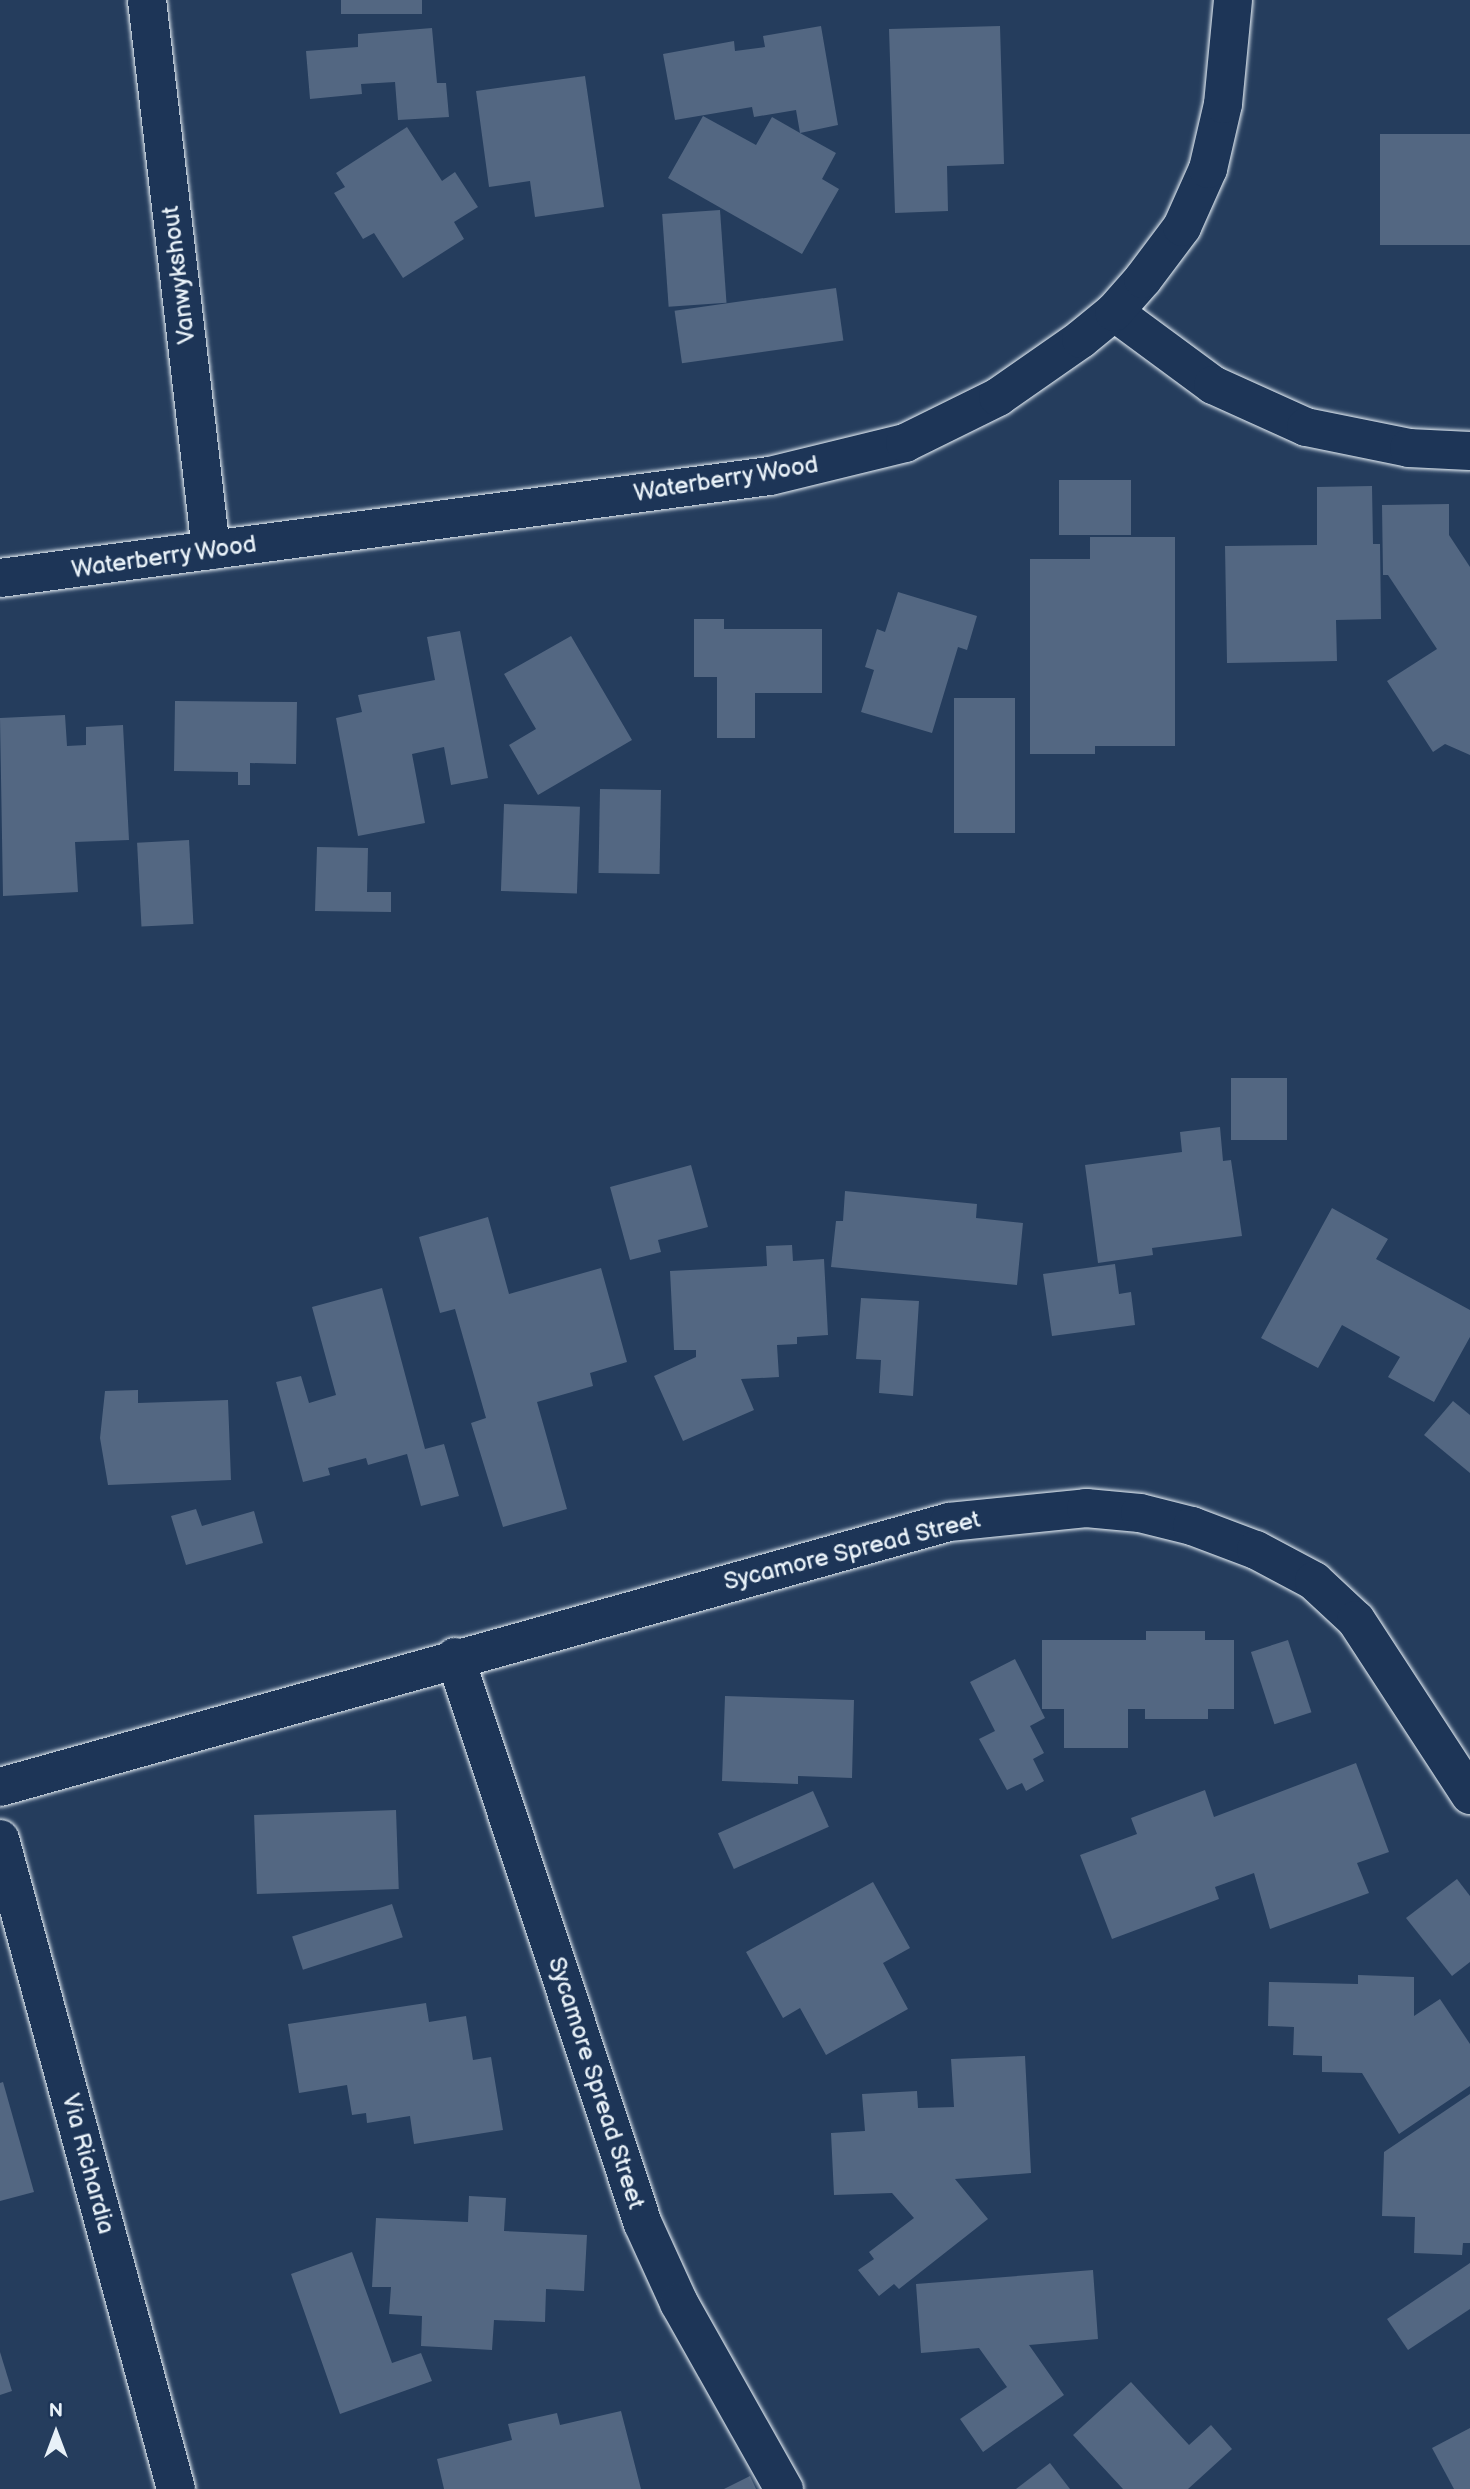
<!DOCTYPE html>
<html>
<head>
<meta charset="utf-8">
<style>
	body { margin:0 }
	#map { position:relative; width:1470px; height:2489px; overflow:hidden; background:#253d5d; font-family:"Balsamiq Sans",sans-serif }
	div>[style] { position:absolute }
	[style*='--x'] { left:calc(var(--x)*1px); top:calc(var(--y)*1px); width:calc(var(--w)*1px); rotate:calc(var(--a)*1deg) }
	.building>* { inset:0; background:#536782; transform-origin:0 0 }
	.roads { filter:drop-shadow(0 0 2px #e8f1f8) drop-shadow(0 0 2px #e8f1f8) }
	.minor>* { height:38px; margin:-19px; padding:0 19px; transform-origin:19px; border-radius:19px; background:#1d3557 }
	span { translate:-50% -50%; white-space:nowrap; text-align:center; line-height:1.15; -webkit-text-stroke:5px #1d3557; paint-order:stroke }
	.street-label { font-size:24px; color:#e8f1f8 }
	.north { position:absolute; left:21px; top:2398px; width:70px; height:70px; -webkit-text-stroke:5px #1d3557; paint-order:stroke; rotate:0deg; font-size:19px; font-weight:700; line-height:28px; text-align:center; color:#e8f1f8 }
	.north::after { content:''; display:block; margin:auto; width:24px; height:32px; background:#e8f1f8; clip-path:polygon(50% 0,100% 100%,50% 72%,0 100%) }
</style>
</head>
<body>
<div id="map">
	<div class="building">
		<i style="left:341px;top:0;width:81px;height:14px"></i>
		<i style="clip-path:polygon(821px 26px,838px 125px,800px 133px,836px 153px,822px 179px,839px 189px,802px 254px,668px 178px,703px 116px,756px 145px,772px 117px,800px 133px,796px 110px,754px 117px,752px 107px,675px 120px,663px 54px,734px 41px,735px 51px,765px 47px,763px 36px)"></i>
		<i style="clip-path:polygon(1000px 26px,1004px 164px,947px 166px,948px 211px,895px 213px,889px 29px)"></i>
		<i style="clip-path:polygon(432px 28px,437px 83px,446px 83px,449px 117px,398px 120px,395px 82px,361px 84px,362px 94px,310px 99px,306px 51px,358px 47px,358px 34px)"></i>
		<i style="clip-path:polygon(585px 76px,604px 207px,535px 217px,530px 181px,489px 187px,476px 91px)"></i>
		<i style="clip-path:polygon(407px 127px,442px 181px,455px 172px,478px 207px,454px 222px,464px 239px,403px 278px,374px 233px,363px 239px,334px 193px,345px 187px,336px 173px)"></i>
		<i style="left:1380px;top:134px;width:90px;height:111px"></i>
		<i style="left:720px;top:210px;width:93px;height:58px;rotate:86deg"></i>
		<i style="left:836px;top:288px;width:53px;height:163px;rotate:82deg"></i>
		<i style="left:1059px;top:480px;width:72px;height:55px"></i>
		<i style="clip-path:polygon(1372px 486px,1373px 544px,1380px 544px,1381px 619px,1336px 620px,1337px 661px,1227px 663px,1225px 546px,1317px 545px,1317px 487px)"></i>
		<i style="clip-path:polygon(1449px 504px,1449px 535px,1470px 567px,1470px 755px,1445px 744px,1433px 752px,1387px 681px,1437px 649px,1388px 575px,1383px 575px,1382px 505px)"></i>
		<i style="clip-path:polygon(1090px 537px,1175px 537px,1175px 746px,1095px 746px,1095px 754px,1030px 754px,1030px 559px,1090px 559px)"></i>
		<i style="clip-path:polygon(898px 592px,977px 616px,967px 650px,958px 647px,932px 733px,861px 712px,874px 670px,865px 667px,877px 629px,885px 632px)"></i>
		<i style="clip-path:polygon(694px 619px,724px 619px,724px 629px,822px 629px,822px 693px,755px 693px,755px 738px,717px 738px,717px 677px,694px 677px)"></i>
		<i style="clip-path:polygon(460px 631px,488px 778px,451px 785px,444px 747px,412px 754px,425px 823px,358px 836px,336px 718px,362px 712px,358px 695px,435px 680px,427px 637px)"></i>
		<i style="clip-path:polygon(571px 636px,632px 740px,538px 795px,509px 745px,536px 729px,504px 674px)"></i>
		<i style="left:954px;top:698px;width:61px;height:135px"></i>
		<i style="clip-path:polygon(175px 701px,297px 702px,296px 764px,250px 763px,250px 785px,238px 785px,238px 772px,174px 771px)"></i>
		<i style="clip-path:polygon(65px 715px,67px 746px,86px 745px,86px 727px,123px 725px,129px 840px,75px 842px,78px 892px,3px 896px,0 718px)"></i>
		<i style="left:600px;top:789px;width:61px;height:84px;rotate:1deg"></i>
		<i style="left:504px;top:804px;width:76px;height:87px;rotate:2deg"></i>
		<i style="left:189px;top:840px;width:84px;height:52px;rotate:87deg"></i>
		<i style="clip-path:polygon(317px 847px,368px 848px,367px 892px,391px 892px,391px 912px,315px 911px)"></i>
		<i style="left:1287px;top:1078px;width:62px;height:56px;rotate:90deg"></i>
		<i style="clip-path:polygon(1220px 1127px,1223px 1161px,1231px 1160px,1242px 1236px,1152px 1248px,1153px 1255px,1098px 1263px,1085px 1165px,1182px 1152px,1180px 1132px)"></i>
		<i style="clip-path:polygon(691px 1165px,708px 1227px,658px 1240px,661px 1252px,630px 1260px,610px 1187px)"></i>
		<i style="clip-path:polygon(845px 1191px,977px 1204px,976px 1218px,1023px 1223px,1017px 1285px,831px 1267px,836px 1221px,843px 1221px)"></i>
		<i style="clip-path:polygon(1332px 1208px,1388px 1239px,1376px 1259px,1470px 1310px,1470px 1337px,1434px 1402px,1388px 1377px,1400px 1357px,1342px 1325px,1318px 1368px,1261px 1338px)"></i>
		<i style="clip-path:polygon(488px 1217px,509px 1294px,601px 1268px,627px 1362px,590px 1373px,593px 1386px,537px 1402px,567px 1509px,503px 1527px,471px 1423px,486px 1418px,455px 1309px,440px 1313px,419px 1237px)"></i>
		<i style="clip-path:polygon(792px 1245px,793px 1261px,824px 1259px,828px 1335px,797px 1337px,797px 1344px,777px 1345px,779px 1377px,741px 1379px,754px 1410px,683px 1441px,654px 1376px,696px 1357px,696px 1350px,674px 1350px,670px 1271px,767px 1266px,766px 1246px)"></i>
		<i style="clip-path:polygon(1115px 1264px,1119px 1294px,1131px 1292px,1135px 1325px,1052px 1336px,1043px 1274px)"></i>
		<i style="clip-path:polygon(382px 1288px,425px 1449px,444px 1444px,459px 1496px,421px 1506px,407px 1454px,368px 1465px,366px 1458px,328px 1468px,330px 1475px,303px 1482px,276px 1382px,301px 1376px,309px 1403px,336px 1395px,312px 1307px)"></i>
		<i style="clip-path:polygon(861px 1298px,919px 1301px,913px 1396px,879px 1393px,881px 1360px,856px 1359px)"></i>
		<i style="clip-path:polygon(138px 1390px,138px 1403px,228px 1400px,231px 1480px,108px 1485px,100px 1438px,105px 1391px)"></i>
		<i style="clip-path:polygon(1453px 1401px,1470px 1415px,1470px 1473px,1424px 1435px)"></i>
		<i style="clip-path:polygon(196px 1509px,202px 1526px,254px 1511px,263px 1543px,186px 1565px,171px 1516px)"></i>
		<i style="clip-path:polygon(1146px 1631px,1205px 1631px,1205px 1640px,1234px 1640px,1234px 1709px,1208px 1709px,1208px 1719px,1145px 1719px,1145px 1709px,1128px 1709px,1128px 1748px,1064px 1748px,1064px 1709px,1042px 1709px,1042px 1640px,1146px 1640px)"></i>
		<i style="left:1288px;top:1640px;width:76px;height:39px;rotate:72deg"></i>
		<i style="clip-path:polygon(1015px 1659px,1045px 1718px,1030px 1726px,1044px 1753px,1033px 1759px,1044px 1781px,1026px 1791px,1022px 1783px,1007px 1790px,979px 1739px,995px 1731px,970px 1682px)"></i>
		<i style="clip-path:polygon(725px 1696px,854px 1700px,852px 1778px,798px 1776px,798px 1784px,722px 1781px)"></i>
		<i style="clip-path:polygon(1356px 1763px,1389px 1852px,1357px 1863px,1369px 1893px,1270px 1929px,1254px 1873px,1215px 1887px,1219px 1899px,1112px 1939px,1080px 1855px,1137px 1834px,1131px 1818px,1205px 1790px,1214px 1817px)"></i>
		<i style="left:813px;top:1791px;width:39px;height:104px;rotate:66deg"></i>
		<i style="left:396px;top:1810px;width:79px;height:142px;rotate:88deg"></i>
		<i style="clip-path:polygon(1457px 1879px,1470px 1896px,1470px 1962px,1452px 1976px,1406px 1918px)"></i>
		<i style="clip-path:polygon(873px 1882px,910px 1948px,883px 1963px,908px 2009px,826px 2055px,800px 2008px,783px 2018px,746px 1952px)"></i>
		<i style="left:392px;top:1904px;width:35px;height:105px;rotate:72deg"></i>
		<i style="clip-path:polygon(1358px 1975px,1414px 1977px,1414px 2016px,1440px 1999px,1470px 2044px,1470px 2086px,1399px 2134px,1362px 2073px,1322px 2072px,1322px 2056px,1293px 2055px,1294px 2027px,1268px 2026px,1269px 1982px,1358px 1984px)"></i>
		<i style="clip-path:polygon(426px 2003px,429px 2022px,466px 2016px,473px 2060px,491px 2057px,503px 2130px,414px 2144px,410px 2116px,367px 2123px,366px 2113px,352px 2115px,347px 2085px,299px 2093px,288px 2024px)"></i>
		<i style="clip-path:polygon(1025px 2056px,1031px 2173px,955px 2179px,988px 2219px,899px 2289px,894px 2284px,879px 2296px,858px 2270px,874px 2259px,869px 2252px,914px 2218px,892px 2193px,834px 2195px,831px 2133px,865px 2131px,862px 2094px,917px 2091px,918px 2108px,954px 2107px,951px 2059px)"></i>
		<i style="clip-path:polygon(3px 2082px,34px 2192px,0 2201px,0 2083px)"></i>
		<i style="clip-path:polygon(1470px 2094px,1470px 2243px,1463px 2243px,1462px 2255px,1414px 2253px,1415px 2217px,1382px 2216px,1384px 2152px)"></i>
		<i style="clip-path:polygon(469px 2196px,506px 2198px,504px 2231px,587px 2235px,584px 2291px,546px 2289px,545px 2322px,494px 2320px,492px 2350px,421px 2346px,422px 2316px,389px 2314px,391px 2287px,372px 2287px,376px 2218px,468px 2222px)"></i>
		<i style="clip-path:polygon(352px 2252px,392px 2363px,421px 2353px,432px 2381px,340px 2414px,291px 2274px)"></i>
		<i style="clip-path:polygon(1470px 2263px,1470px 2309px,1408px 2350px,1387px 2319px)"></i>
		<i style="clip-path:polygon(1093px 2270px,1098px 2339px,1029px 2345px,1064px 2395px,983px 2452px,960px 2419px,1007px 2387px,979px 2348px,921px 2353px,916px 2284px)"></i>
		<i style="clip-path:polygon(0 2352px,12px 2391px,0 2395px)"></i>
		<i style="clip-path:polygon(1131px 2382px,1189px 2445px,1211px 2425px,1232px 2449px,1188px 2489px,1123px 2489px,1073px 2435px)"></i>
		<i style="clip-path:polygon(621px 2411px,641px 2489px,444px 2489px,437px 2459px,512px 2440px,508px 2424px,557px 2413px,560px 2425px)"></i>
		<i style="clip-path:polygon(1470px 2428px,1470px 2489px,1454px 2489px,1432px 2448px)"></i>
		<i style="clip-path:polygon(1050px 2463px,1070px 2489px,1016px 2489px)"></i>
		<i style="clip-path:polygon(750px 2476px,756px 2489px,724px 2489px)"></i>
	</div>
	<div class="roads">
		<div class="minor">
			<i style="--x:147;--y:0;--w:554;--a:83.36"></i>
			<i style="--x:1114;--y:312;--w:123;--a:36.4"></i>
			<i style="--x:1213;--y:385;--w:102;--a:24.3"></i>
			<i style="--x:1306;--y:427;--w:105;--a:11.5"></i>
			<i style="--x:1409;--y:448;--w:61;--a:2.8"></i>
			<i style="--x:0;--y:578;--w:777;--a:-7.55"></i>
			<i style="--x:770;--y:476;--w:139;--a:-13.7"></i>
			<i style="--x:905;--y:443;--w:104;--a:-26.3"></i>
			<i style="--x:998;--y:397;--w:101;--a:-34.9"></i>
			<i style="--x:1081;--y:339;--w:43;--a:-39.3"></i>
			<i style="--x:1114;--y:312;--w:44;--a:-48.7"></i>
			<i style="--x:1143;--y:279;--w:65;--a:-53.1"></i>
			<i style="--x:1182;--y:227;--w:64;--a:-65.9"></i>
			<i style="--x:1208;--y:169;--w:67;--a:-77"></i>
			<i style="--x:1223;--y:104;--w:104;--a:-84.5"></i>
			<i style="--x:455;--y:1657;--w:597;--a:71.66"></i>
			<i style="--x:643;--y:2224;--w:87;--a:65.5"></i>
			<i style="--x:679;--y:2303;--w:214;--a:60.6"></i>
			<i style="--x:0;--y:1787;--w:985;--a:-15.6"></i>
			<i style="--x:949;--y:1522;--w:138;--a:-5.8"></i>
			<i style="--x:1086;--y:1508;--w:54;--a:5.3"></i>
			<i style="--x:1140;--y:1513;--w:54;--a:14"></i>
			<i style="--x:1192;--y:1526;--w:68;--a:20.6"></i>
			<i style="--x:1256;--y:1550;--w:66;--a:28.1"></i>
			<i style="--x:1314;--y:1581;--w:57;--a:42.9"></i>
			<i style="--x:1356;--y:1620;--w:209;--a:56.9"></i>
			<i style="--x:0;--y:1839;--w:673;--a:74.85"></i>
		</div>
	</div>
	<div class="street-label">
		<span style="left:179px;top:275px;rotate:-97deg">Vanwykshout</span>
		<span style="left:726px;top:479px;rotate:-9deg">Waterberry Wood</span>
		<span style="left:164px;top:557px;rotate:-8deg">Waterberry Wood</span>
		<span style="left:852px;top:1551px;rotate:-14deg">Sycamore Spread Street</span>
		<span style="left:596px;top:2083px;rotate:72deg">Sycamore Spread Street</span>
		<span style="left:88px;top:2164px;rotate:75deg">Via Richardia</span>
	</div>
	<div class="north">N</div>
</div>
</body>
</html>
